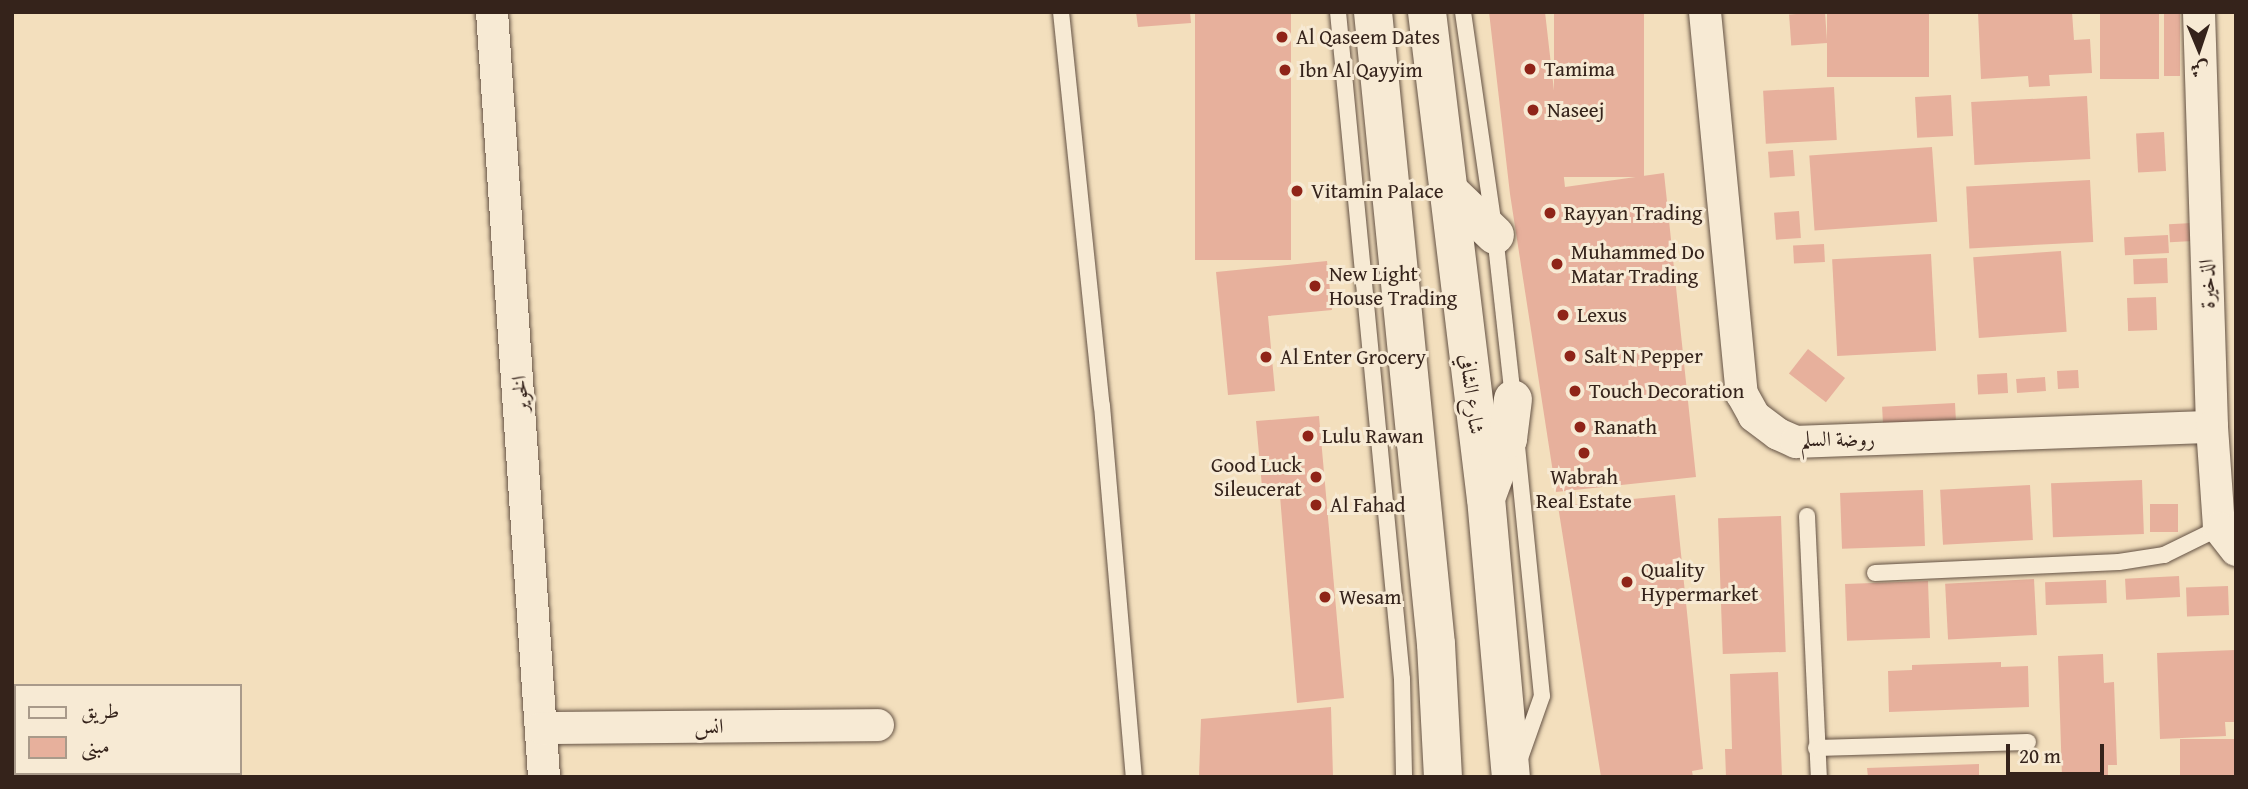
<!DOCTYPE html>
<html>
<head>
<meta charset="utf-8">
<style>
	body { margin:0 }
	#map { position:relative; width:2248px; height:789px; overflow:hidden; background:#f3dfbd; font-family:"Gentium Book Plus",Amiri,serif }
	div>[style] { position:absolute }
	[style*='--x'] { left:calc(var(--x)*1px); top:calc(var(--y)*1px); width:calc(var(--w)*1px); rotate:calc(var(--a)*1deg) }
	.building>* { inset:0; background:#e7b09c; transform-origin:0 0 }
	.roads { filter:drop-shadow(0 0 2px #645244) drop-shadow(0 0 2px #645244) }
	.lane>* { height:16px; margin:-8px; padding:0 8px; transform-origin:8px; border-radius:8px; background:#f7ead4 }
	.street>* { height:32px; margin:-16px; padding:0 16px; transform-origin:16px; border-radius:16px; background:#f7ead4 }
	.secondary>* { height:38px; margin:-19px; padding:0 19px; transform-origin:19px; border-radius:19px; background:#f7ead4 }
	.dots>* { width:19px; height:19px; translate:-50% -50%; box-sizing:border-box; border:4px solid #f7ead4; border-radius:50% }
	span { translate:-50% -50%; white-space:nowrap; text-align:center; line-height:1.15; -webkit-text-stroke:6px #f7ead4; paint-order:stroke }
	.poi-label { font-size:21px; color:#35231b }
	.left { translate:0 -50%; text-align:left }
	.right { translate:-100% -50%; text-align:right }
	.street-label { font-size:21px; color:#35231b }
	.frame { position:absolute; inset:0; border:14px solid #35231b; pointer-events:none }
	.legend { position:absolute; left:14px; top:684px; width:228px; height:91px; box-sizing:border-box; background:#f7ead4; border:2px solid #a99a8a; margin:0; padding:9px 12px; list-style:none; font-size:21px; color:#35231b }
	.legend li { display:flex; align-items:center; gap:14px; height:35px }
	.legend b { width:35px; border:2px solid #a99a8a }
	.north { position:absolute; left:2164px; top:14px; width:70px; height:70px; -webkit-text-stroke:5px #f7ead4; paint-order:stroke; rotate:178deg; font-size:19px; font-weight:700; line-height:28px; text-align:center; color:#35231b }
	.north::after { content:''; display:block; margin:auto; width:24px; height:32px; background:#35231b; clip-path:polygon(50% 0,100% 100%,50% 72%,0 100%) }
	.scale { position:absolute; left:2006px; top:744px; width:98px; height:32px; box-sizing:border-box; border:4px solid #35231b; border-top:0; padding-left:9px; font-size:21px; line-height:24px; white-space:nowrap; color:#35231b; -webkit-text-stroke:5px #f7ead4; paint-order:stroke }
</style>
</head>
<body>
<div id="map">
	<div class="building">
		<i style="clip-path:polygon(1136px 12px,1190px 12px,1191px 23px,1138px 27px)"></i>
		<i style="left:1195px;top:12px;width:96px;height:248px"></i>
		<i style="clip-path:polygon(1489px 12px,1545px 12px,1565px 187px,1664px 173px,1696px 477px,1556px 492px,1510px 194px)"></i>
		<i style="left:1554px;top:12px;width:90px;height:165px"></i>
		<i style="left:1825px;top:12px;width:31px;height:36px;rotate:86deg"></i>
		<i style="left:1827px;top:12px;width:102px;height:65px"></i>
		<i style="clip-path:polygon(1978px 12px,2072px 12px,2074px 40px,2090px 39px,2092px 73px,2049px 75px,2050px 86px,2029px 87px,2028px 76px,1981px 79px)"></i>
		<i style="left:2100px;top:12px;width:59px;height:67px"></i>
		<i style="left:2164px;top:12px;width:16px;height:64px"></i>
		<i style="left:1834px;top:87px;width:53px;height:71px;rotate:87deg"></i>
		<i style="left:1951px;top:95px;width:41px;height:36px;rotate:87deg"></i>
		<i style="left:2087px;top:96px;width:63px;height:116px;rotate:87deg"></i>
		<i style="left:2164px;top:132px;width:39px;height:28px;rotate:87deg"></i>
		<i style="left:1932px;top:147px;width:75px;height:123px;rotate:86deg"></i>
		<i style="left:1793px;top:150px;width:26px;height:25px;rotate:86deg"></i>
		<i style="left:2090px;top:180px;width:62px;height:124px;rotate:87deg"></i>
		<i style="left:1799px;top:211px;width:27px;height:25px;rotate:86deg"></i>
		<i style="left:2192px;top:223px;width:18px;height:23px;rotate:87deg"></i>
		<i style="left:2168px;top:235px;width:18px;height:44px;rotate:87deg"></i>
		<i style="left:1824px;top:244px;width:18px;height:31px;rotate:87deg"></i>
		<i style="left:2061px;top:251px;width:81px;height:88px;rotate:86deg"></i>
		<i style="left:1931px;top:254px;width:97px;height:99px;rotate:87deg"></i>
		<i style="left:2167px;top:258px;width:25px;height:34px;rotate:88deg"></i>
		<i style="clip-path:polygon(1327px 261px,1332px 310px,1268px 316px,1275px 391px,1228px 395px,1216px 272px)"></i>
		<i style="left:2156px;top:297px;width:33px;height:29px;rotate:88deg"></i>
		<i style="left:1808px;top:349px;width:47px;height:31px;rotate:38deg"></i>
		<i style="left:2078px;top:370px;width:18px;height:21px;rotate:87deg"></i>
		<i style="left:2007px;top:373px;width:20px;height:30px;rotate:87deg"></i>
		<i style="left:2045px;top:377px;width:14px;height:29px;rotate:86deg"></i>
		<i style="left:1955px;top:403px;width:17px;height:73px;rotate:87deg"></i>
		<i style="clip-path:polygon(1319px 416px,1344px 698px,1297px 703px,1280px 496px,1263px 498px,1256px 421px)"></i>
		<i style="left:2142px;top:480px;width:54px;height:91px;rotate:88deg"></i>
		<i style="left:2030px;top:485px;width:55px;height:90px;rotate:87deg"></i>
		<i style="left:1923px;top:490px;width:56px;height:83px;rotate:88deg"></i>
		<i style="clip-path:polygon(1675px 495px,1703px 769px,1692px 771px,1693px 777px,1601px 777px,1558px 506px)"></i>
		<i style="left:2150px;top:504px;width:28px;height:28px"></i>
		<i style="left:1781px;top:516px;width:136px;height:63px;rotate:88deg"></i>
		<i style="left:2179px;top:576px;width:21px;height:54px;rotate:87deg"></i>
		<i style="left:2034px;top:579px;width:56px;height:89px;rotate:87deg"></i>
		<i style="left:2106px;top:580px;width:23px;height:61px;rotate:88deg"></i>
		<i style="left:1928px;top:581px;width:57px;height:83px;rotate:88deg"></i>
		<i style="left:2228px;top:586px;width:29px;height:42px;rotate:88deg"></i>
		<i style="clip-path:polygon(2236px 650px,2236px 722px,2225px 722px,2226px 736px,2160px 739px,2157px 653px)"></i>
		<i style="clip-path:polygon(2103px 654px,2104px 683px,2114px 682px,2117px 765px,2108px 765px,2108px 777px,2062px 777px,2058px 656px)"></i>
		<i style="clip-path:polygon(2001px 662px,2001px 667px,2028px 666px,2029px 707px,1889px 712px,1888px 671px,1912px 670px,1912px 665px)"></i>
		<i style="clip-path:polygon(1778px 672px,1782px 777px,1726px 777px,1725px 749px,1732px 749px,1730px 674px)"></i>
		<i style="clip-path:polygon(1331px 707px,1333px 777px,1199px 777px,1201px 719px)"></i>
		<i style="left:2236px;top:739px;width:38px;height:56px;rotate:90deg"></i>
		<i style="clip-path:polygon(1979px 764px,1979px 777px,1868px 777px,1867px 768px)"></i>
	</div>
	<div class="roads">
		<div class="lane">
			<i style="--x:1061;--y:12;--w:396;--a:84.1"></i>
			<i style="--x:1102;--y:406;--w:372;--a:85.1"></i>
			<i style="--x:1338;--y:12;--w:670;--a:84.52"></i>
			<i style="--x:1402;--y:679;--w:98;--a:88.8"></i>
			<i style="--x:1463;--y:12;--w:225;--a:81.8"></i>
			<i style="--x:1495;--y:235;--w:165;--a:83.7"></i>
			<i style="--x:1517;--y:446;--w:251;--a:84.3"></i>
			<i style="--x:1542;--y:696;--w:66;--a:109.5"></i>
			<i style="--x:1807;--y:516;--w:261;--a:87.4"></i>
			<i style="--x:1875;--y:573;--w:244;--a:-2.6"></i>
			<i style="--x:2119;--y:562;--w:46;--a:-8.8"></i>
			<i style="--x:2164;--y:555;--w:61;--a:-26.1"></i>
			<i style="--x:1816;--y:748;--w:212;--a:-1.6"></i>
		</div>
		<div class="street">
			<i style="--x:492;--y:12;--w:767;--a:86.11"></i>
			<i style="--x:1705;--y:12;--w:384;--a:84.5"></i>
			<i style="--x:1742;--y:394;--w:25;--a:61"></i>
			<i style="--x:1754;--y:416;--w:30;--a:37"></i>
			<i style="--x:1778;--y:434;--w:20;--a:24"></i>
			<i style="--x:1796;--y:442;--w:416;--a:-2.1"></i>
			<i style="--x:2199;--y:12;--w:415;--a:88.2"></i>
			<i style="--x:2212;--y:427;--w:101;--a:86"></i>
			<i style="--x:2219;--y:528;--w:28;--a:52"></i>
			<i style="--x:541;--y:728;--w:337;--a:-0.5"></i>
		</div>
		<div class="secondary">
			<i style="--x:1373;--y:12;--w:635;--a:84.31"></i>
			<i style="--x:1436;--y:644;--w:133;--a:87"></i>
			<i style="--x:1427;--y:12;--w:490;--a:83.1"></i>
			<i style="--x:1486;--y:498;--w:280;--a:84.9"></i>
			<i style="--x:1448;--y:190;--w:65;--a:43.8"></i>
			<i style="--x:1488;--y:493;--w:58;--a:-69.7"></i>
			<i style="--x:1508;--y:439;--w:40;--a:-82.9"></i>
		</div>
	</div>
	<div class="dots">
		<i style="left:1282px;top:37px;background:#8f2418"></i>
		<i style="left:1530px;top:69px;background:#8f2418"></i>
		<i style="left:1285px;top:70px;background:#8f2418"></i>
		<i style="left:1533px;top:110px;background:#8f2418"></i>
		<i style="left:1297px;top:191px;background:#8f2418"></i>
		<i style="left:1550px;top:213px;background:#8f2418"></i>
		<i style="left:1557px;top:264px;background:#8f2418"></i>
		<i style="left:1315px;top:286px;background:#8f2418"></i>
		<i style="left:1563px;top:315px;background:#8f2418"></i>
		<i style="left:1570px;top:356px;background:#8f2418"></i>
		<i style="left:1266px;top:357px;background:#8f2418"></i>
		<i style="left:1575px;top:391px;background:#8f2418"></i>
		<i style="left:1580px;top:427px;background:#8f2418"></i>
		<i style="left:1308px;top:436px;background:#8f2418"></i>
		<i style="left:1584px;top:453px;background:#8f2418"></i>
		<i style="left:1316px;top:477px;background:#8f2418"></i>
		<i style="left:1316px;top:505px;background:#8f2418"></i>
		<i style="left:1627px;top:582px;background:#8f2418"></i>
		<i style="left:1325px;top:597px;background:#8f2418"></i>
	</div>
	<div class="poi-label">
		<span class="left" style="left:1296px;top:37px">Al Qaseem Dates</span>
		<span class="left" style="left:1544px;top:69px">Tamima</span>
		<span class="left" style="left:1299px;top:70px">Ibn Al Qayyim</span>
		<span class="left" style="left:1547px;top:110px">Naseej</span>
		<span class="left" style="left:1311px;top:191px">Vitamin Palace</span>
		<span class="left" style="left:1564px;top:213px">Rayyan Trading</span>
		<span class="left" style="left:1571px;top:264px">Muhammed Do<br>Matar Trading</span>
		<span class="left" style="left:1329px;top:286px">New Light<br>House Trading</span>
		<span class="left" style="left:1577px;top:315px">Lexus</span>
		<span class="left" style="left:1584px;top:356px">Salt N Pepper</span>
		<span class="left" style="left:1280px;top:357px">Al Enter Grocery</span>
		<span class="left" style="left:1589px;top:391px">Touch Decoration</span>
		<span class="left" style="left:1594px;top:427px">Ranath</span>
		<span class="left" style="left:1322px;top:436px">Lulu Rawan</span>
		<span class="right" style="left:1302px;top:477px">Good Luck<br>Sileucerat</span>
		<span style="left:1584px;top:489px">Wabrah<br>Real Estate</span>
		<span class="left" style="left:1330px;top:505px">Al Fahad</span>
		<span class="left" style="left:1641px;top:582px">Quality<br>Hypermarket</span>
		<span class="left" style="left:1339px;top:597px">Wesam</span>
	</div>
	<div class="street-label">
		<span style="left:2207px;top:284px;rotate:-92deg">الذخيرة</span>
		<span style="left:520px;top:394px;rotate:-94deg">الخوير</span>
		<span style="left:1472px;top:394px;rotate:83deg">شارع الشافي</span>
		<span style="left:1838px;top:439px">روضة السلم</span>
		<span style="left:709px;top:726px">انس</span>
	</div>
	<div class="frame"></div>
	<ul class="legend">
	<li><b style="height:9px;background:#f7ead4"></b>طريق</li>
	<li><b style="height:19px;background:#e7b09c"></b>مبنى</li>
	</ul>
	<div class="north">ش</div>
	<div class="scale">20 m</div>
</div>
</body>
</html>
